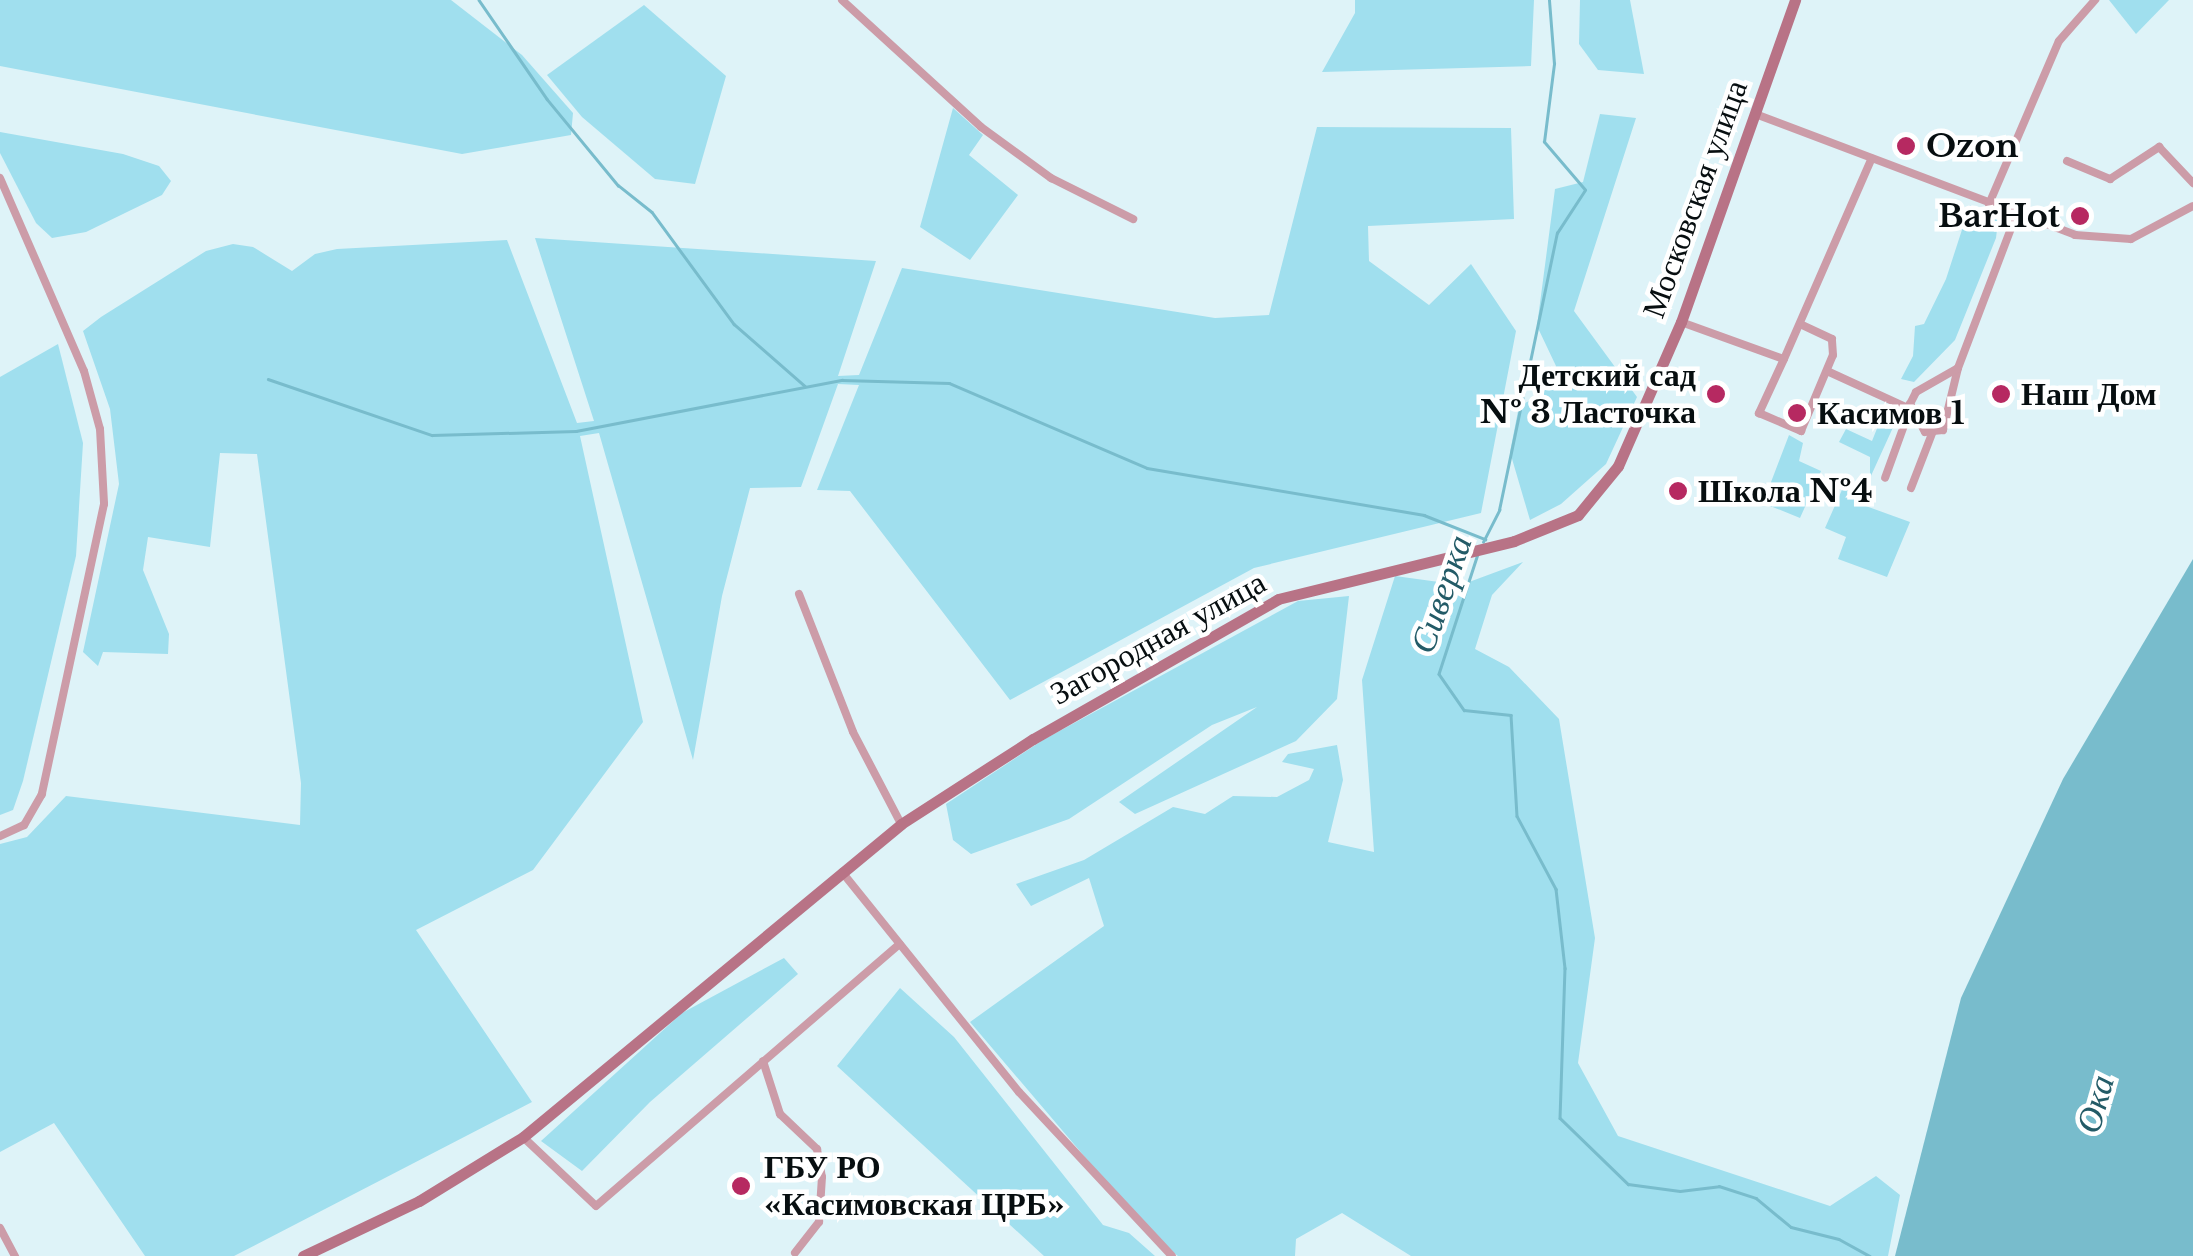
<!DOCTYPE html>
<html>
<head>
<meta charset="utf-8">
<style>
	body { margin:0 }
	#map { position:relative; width:2193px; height:1256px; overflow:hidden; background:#def3f8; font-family:"Libre Baskerville",serif }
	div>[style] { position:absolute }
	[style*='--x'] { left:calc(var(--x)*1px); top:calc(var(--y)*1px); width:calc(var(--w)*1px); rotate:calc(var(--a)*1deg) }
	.green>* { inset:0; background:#a0dfee }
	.water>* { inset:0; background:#78bccc }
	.stream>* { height:2.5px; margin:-1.25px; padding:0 1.25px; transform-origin:1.25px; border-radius:1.25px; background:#78bccc }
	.street>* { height:8px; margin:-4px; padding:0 4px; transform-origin:4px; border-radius:4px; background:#cc9ca8 }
	.secondary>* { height:11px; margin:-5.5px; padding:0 5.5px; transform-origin:5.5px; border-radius:5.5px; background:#b87386 }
	.dots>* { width:28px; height:28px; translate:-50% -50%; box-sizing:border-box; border:5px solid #fff; border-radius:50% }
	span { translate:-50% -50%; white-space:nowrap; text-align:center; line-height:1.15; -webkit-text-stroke:9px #fff; paint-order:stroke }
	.poi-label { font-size:32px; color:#070e10; font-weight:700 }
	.left { translate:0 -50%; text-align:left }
	.right { translate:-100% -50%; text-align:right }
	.street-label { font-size:32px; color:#070e10 }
	.water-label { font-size:35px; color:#235b67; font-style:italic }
</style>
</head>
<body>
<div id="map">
	<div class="green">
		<i style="clip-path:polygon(0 0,451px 0,522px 55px,573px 113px,571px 135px,462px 154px,0 66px)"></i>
		<i style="clip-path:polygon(1355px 0,1534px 0,1531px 66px,1322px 72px,1355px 13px)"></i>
		<i style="clip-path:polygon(1580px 0,1630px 0,1644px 74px,1598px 70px,1579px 44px)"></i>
		<i style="clip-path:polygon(2109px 0,2169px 0,2136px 34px)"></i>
		<i style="clip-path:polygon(644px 5px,726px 76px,695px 184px,655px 179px,582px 117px,547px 75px)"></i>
		<i style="clip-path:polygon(953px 108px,983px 135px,969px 155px,1018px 195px,970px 260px,920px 227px)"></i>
		<i style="clip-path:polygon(1600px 114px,1636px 118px,1574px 311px,1637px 397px,1606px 464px,1561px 504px,1530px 520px,1510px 452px,1519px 406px,1543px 394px,1556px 366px,1537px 326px,1555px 189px,1583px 182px)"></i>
		<i style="clip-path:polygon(1317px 127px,1511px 128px,1514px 219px,1368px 226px,1369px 261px,1429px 305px,1471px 264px,1516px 331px,1481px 513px,1254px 568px,1010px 700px,850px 491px,817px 490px,859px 385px,838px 384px,801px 487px,750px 488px,722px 596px,693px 760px,599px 433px,580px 436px,643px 722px,533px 870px,416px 930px,532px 1102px,234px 1256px,145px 1256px,54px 1123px,0 1152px,0 844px,27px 837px,66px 796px,300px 825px,301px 783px,257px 454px,220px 453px,210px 547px,148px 537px,143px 570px,169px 634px,168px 654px,103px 652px,98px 666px,83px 652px,119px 484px,110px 409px,83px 331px,101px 317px,206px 251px,233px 244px,253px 247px,292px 271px,315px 254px,337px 249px,507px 240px,577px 423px,594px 421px,535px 238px,876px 261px,838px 376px,859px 375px,902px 268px,1215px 318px,1269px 315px)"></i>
		<i style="clip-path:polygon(0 132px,123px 154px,159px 166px,171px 181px,162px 195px,86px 232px,52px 238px,36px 223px,0 153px)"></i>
		<i style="clip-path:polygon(1970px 205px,1998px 221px,1996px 238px,1955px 340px,1914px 382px,1901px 379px,1913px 356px,1915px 326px,1924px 324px,1946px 279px)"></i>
		<i style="clip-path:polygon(58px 344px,83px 443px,76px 556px,23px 781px,13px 810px,0 815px,0 377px)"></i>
		<i style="clip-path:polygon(1886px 406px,1900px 412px,1870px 478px,1870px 457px,1839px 442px,1846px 429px,1872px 441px)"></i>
		<i style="clip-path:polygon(1789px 435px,1803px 443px,1799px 461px,1821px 471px,1800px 518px,1763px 503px)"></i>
		<i style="clip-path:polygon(1845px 483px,1866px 493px,1863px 505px,1910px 522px,1887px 577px,1838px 559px,1846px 537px,1825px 528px)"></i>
		<i style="clip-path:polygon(1523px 562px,1492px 595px,1475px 649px,1509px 667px,1559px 719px,1595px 938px,1578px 1063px,1618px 1136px,1830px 1206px,1876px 1176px,1900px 1195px,1888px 1256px,1411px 1256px,1342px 1213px,1296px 1239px,1295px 1256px,1178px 1256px,1153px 1237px,970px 1022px,1104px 926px,1089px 878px,1031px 906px,1016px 884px,1084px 860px,1173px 807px,1205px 814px,1233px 796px,1277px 797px,1309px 780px,1314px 769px,1282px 762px,1288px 754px,1337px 745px,1343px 780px,1328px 842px,1374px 852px,1362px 680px,1395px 576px,1461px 585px)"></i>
		<i style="clip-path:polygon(1349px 596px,1337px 699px,1296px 741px,1135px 814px,1119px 802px,1257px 707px,1212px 725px,1069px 819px,971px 854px,953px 840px,946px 804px,1043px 740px,1298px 601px)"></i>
		<i style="clip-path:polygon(784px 958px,798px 974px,650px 1102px,582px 1171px,541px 1141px,682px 1013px)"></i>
		<i style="clip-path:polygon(900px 988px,954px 1037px,1103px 1225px,1129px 1233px,1155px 1256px,1044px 1256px,837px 1066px)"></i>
	</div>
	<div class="water">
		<i style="clip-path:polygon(2193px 559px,2193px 1256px,1895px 1256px,1961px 998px,2063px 779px)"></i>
	</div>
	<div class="stream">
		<i style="--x:479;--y:0;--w:120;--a:55.5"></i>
		<i style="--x:547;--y:99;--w:112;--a:50.5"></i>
		<i style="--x:618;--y:185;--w:43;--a:38.5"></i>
		<i style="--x:652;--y:212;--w:139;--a:53.8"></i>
		<i style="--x:734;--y:324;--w:94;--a:41.1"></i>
		<i style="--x:268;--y:379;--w:173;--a:18.9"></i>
		<i style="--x:432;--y:435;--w:144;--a:-1.6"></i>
		<i style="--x:576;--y:431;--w:271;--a:-10.9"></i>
		<i style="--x:842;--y:380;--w:107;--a:1.6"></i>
		<i style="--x:949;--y:383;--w:215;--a:23.2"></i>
		<i style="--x:1147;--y:468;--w:281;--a:9.6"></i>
		<i style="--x:1424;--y:515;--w:66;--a:21.5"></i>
		<i style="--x:1483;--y:542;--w:36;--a:-63"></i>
		<i style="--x:1499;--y:510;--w:283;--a:-78.2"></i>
		<i style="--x:1557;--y:233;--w:51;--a:-56.9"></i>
		<i style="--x:1585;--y:190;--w:63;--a:-130.5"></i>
		<i style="--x:1544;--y:142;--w:79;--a:-82.7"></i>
		<i style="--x:1554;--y:64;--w:64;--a:-94.5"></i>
		<i style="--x:1478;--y:554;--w:126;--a:108"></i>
		<i style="--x:1439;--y:674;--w:44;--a:55.2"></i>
		<i style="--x:1464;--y:710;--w:47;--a:6.1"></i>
		<i style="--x:1511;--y:715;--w:101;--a:86.6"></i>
		<i style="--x:1517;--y:816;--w:83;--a:61.9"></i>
		<i style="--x:1556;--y:889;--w:80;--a:83.5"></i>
		<i style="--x:1565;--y:968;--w:150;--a:91.9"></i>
		<i style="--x:1560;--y:1118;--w:95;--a:44.1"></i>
		<i style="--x:1628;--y:1184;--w:52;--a:7.7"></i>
		<i style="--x:1680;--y:1191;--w:39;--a:-7"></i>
		<i style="--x:1719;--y:1186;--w:39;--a:18"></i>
		<i style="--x:1756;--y:1198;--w:45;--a:39.6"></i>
		<i style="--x:1791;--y:1227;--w:49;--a:14"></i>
		<i style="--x:1839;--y:1239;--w:35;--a:29"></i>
	</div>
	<div class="street">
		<i style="--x:842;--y:0;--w:188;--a:42.4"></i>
		<i style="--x:981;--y:127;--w:87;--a:36.1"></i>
		<i style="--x:1051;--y:178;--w:92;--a:26.6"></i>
		<i style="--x:1758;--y:115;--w:339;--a:20.7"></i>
		<i style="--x:2075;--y:235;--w:56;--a:4.1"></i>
		<i style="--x:2131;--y:239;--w:70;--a:-28"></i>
		<i style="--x:2067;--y:161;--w:47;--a:22.7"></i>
		<i style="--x:2110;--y:179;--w:59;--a:-33.1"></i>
		<i style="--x:2159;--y:147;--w:50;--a:46.6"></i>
		<i style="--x:0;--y:178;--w:210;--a:66.5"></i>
		<i style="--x:84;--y:371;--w:60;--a:74.6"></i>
		<i style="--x:100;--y:429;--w:75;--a:86.9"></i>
		<i style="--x:104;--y:504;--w:297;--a:102.1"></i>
		<i style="--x:42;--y:794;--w:36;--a:120"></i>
		<i style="--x:24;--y:825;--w:26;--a:155"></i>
		<i style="--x:1989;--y:204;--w:177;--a:-66.8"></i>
		<i style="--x:2059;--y:41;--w:55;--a:-48.7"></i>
		<i style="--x:1681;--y:322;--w:109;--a:19.8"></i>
		<i style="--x:1784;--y:359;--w:219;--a:-66.4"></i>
		<i style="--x:1784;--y:359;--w:60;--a:114.8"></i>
		<i style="--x:1759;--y:413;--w:46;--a:23.2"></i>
		<i style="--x:1801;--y:431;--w:82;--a:-67.2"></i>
		<i style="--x:1833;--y:355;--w:16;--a:-94"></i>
		<i style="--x:1832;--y:339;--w:35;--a:-155"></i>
		<i style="--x:1958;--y:368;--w:64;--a:103.6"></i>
		<i style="--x:1943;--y:430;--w:18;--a:174"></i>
		<i style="--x:1925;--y:432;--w:32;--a:-118"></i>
		<i style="--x:1910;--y:404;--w:13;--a:-63"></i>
		<i style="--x:1916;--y:392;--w:48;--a:-29.7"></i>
		<i style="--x:1958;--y:368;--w:164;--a:-69.2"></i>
		<i style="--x:1827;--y:371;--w:91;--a:24.6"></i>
		<i style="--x:1910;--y:409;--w:73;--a:109.9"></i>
		<i style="--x:1911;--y:488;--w:61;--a:-68.9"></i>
		<i style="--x:799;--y:594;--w:148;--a:68.6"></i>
		<i style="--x:853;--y:732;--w:104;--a:62.4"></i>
		<i style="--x:842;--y:872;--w:282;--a:51.2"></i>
		<i style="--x:1019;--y:1092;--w:224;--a:47"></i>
		<i style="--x:763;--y:1061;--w:56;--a:72.2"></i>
		<i style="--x:780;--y:1114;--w:51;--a:43.4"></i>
		<i style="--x:817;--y:1149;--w:28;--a:80"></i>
		<i style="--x:822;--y:1177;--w:45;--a:93.8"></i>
		<i style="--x:819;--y:1222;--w:39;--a:128"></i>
		<i style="--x:523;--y:1137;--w:100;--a:43.4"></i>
		<i style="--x:596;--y:1206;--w:401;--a:-40.8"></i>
		<i style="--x:0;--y:1228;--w:32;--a:62"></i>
	</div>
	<div class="secondary">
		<i style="--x:303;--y:1256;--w:128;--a:-25.4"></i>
		<i style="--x:419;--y:1201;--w:122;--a:-31.6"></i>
		<i style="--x:523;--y:1137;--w:491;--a:-39.6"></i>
		<i style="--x:901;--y:824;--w:157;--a:-32.8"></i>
		<i style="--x:1033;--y:739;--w:282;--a:-29.7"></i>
		<i style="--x:1278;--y:599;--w:243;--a:-13.8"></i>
		<i style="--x:1514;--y:541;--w:69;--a:-22.1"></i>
		<i style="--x:1578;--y:515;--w:63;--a:-50.8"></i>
		<i style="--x:1618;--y:466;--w:157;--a:-66.4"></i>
		<i style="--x:1681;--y:322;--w:342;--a:-70.5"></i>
	</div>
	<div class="dots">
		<i style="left:1906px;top:146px;background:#b62961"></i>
		<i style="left:2080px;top:216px;background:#b62961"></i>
		<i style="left:1716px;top:394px;background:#b62961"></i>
		<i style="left:2001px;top:394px;background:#b62961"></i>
		<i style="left:1797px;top:413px;background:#b62961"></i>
		<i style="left:1678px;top:491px;background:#b62961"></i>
		<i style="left:741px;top:1186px;background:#b62961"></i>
	</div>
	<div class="poi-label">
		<span class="left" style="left:1926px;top:146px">Ozon</span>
		<span class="right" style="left:2060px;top:216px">BarHot</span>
		<span class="right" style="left:1696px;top:394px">Детский сад<br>№ 3 Ласточка</span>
		<span class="left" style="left:2021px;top:394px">Наш Дом</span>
		<span class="left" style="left:1817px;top:413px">Касимов 1</span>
		<span class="left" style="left:1698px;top:491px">Школа №4</span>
		<span class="left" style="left:764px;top:1186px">ГБУ РО<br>«Касимовская ЦРБ»</span>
	</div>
	<div class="street-label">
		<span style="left:1695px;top:199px;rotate:-70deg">Московская улица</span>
		<span style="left:1158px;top:638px;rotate:-29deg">Загородная улица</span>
	</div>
	<div class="water-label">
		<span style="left:1441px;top:594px;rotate:-71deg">Сиверка</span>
		<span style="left:2095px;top:1104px;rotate:-74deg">Ока</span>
	</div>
</div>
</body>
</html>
